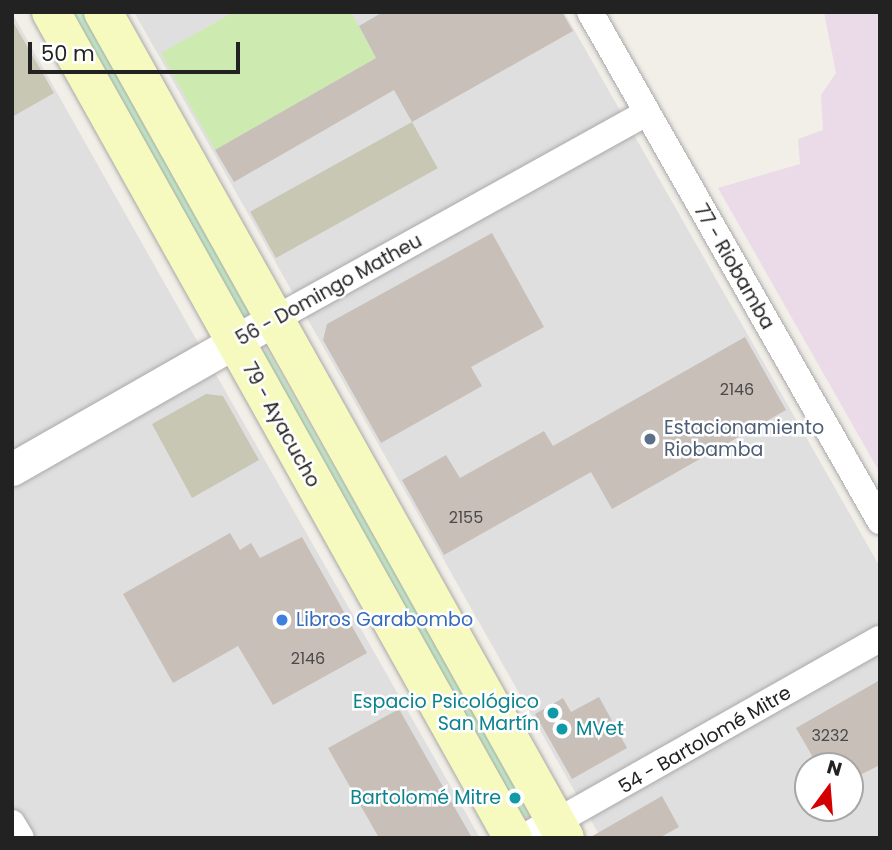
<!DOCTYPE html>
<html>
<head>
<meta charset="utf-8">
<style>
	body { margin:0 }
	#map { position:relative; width:892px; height:850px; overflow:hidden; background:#f2efe9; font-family:Poppins,sans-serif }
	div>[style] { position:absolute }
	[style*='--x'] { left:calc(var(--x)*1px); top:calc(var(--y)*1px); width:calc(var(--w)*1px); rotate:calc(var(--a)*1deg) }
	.residential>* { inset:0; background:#e0dfdf }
	.industrial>* { inset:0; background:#ebdbe8 }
	.construction>* { inset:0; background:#c7c7b4; transform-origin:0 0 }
	.grass>* { inset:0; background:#cdebb0 }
	.park>* { inset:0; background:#c8facc }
	.building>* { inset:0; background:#c7bfb8 }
	.roads { filter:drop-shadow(0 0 2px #a9a9a9) drop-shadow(0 0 2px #a9a9a9) }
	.minor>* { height:26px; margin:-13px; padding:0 13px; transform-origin:13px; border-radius:13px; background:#fff }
	.tertiary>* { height:33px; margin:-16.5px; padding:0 16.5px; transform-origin:16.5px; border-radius:16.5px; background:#fff }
	.secondary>* { height:38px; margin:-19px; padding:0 19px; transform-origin:19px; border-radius:19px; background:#f7fabf }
	.dots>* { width:19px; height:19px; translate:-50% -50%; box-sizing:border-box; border:4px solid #fff; border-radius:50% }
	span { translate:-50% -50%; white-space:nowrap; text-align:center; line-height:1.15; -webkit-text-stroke:5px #fff; paint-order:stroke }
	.number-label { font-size:16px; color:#4b4948 }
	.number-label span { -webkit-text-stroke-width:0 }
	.street-label { font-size:19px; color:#222 }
	.service-label { font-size:19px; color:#4e5e75 }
	.left { translate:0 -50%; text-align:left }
	.shop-label { font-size:19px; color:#366cbe }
	.culture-label { font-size:19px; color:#0d838f }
	.right { translate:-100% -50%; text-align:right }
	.frame { position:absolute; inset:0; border:14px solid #222; pointer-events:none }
	.north { position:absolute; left:794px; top:752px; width:70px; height:70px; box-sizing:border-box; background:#fff; border:2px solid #a7a7a7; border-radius:50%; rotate:16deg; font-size:19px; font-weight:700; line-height:28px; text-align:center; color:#222 }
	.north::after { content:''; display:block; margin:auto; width:24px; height:32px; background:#d40000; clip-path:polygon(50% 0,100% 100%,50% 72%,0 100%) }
	.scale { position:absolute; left:28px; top:42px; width:212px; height:32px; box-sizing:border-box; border:4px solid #222; border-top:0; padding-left:9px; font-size:21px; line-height:24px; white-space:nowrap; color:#222; -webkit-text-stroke:5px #fff; paint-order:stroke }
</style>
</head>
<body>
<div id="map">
	<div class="residential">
		<i style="clip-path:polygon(evenodd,134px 12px,564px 12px,880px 567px,880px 838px,601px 838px,134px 12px,808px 766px,850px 766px,850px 808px,808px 808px,808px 766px)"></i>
		<i style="clip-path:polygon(12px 13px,222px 385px,480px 838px,12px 838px)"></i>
	</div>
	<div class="industrial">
		<i style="clip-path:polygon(824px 12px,880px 12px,880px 473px,718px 188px,800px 164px,798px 139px,823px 130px,821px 95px,836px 73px)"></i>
	</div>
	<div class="construction">
		<i style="clip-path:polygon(12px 20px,54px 93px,12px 117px)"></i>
		<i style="left:412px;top:122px;width:53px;height:185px;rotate:61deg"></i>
		<i style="clip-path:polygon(206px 394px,223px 396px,259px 460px,192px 498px,152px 424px)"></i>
	</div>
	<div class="grass">
		<i style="clip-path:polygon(234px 12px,351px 12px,376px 58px,215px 150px,161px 53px)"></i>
	</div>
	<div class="park">
		<i style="clip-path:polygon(69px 12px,84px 12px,249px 310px,247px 317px,243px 318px)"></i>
		<i style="clip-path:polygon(267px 350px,531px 810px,529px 816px,519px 817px,263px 353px)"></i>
	</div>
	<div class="building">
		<i style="clip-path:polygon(383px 12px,562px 12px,573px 31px,412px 122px,394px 90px,234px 182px,215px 150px,376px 58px,359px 26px)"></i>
		<i style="clip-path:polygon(492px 233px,544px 327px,471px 367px,482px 386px,381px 443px,323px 340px,327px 324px)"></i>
		<i style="clip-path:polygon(745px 337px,786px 410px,612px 509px,591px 472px,444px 555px,402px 480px,446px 455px,460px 478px,544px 431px,553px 446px)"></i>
		<i style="clip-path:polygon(230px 533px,240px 550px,251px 543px,260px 558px,302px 537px,367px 653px,273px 705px,238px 646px,173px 683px,123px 594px)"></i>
		<i style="clip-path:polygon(880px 680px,880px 765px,850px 780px,850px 766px,818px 766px,796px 728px)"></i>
		<i style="clip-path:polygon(599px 697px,627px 748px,572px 779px,535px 714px,563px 698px,571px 712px)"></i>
		<i style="clip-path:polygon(399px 709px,472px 838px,379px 838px,328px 748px)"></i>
		<i style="clip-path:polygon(662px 796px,679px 827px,659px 838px,589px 838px)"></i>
	</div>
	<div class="roads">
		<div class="minor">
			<i style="--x:590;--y:12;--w:586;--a:60.33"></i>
			<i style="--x:273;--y:320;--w:427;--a:-29"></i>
			<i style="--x:556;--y:822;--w:372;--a:-29.5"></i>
			<i style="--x:12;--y:823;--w:17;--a:59"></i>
		</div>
		<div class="tertiary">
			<i style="--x:12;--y:469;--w:301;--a:-29.7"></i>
			<i style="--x:528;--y:838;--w:32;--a:-30"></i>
		</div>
		<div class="secondary">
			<i style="--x:51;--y:12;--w:946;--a:60.78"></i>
			<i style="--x:103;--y:12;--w:946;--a:60.78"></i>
		</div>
	</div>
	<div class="dots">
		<i style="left:650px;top:439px;background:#5c6f8a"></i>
		<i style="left:282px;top:620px;background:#3f7fe0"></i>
		<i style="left:553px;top:713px;background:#0f9aa8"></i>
		<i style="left:562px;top:729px;background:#0f9aa8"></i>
		<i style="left:515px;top:798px;background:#0f9aa8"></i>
	</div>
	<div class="number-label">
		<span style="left:737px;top:390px">2146</span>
		<span style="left:466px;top:518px">2155</span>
		<span style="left:308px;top:659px">2146</span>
		<span style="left:830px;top:736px">3232</span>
	</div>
	<div class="street-label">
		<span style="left:734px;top:267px;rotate:60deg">77 - Riobamba</span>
		<span style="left:329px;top:290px;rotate:-29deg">56 - Domingo Matheu</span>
		<span style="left:281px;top:425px;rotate:61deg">79 - Ayacucho</span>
		<span style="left:705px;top:740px;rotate:-30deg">54 - Bartolomé Mitre</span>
	</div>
	<div class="service-label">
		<span class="left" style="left:664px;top:439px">Estacionamiento<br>Riobamba</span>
	</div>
	<div class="shop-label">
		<span class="left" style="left:296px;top:620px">Libros Garabombo</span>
	</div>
	<div class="culture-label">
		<span class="right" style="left:539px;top:713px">Espacio Psicológico<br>San Martín</span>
		<span class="left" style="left:576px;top:729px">MVet</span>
		<span class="right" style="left:501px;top:798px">Bartolomé Mitre</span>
	</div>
	<div class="frame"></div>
	<div class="north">N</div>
	<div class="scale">50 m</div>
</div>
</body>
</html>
